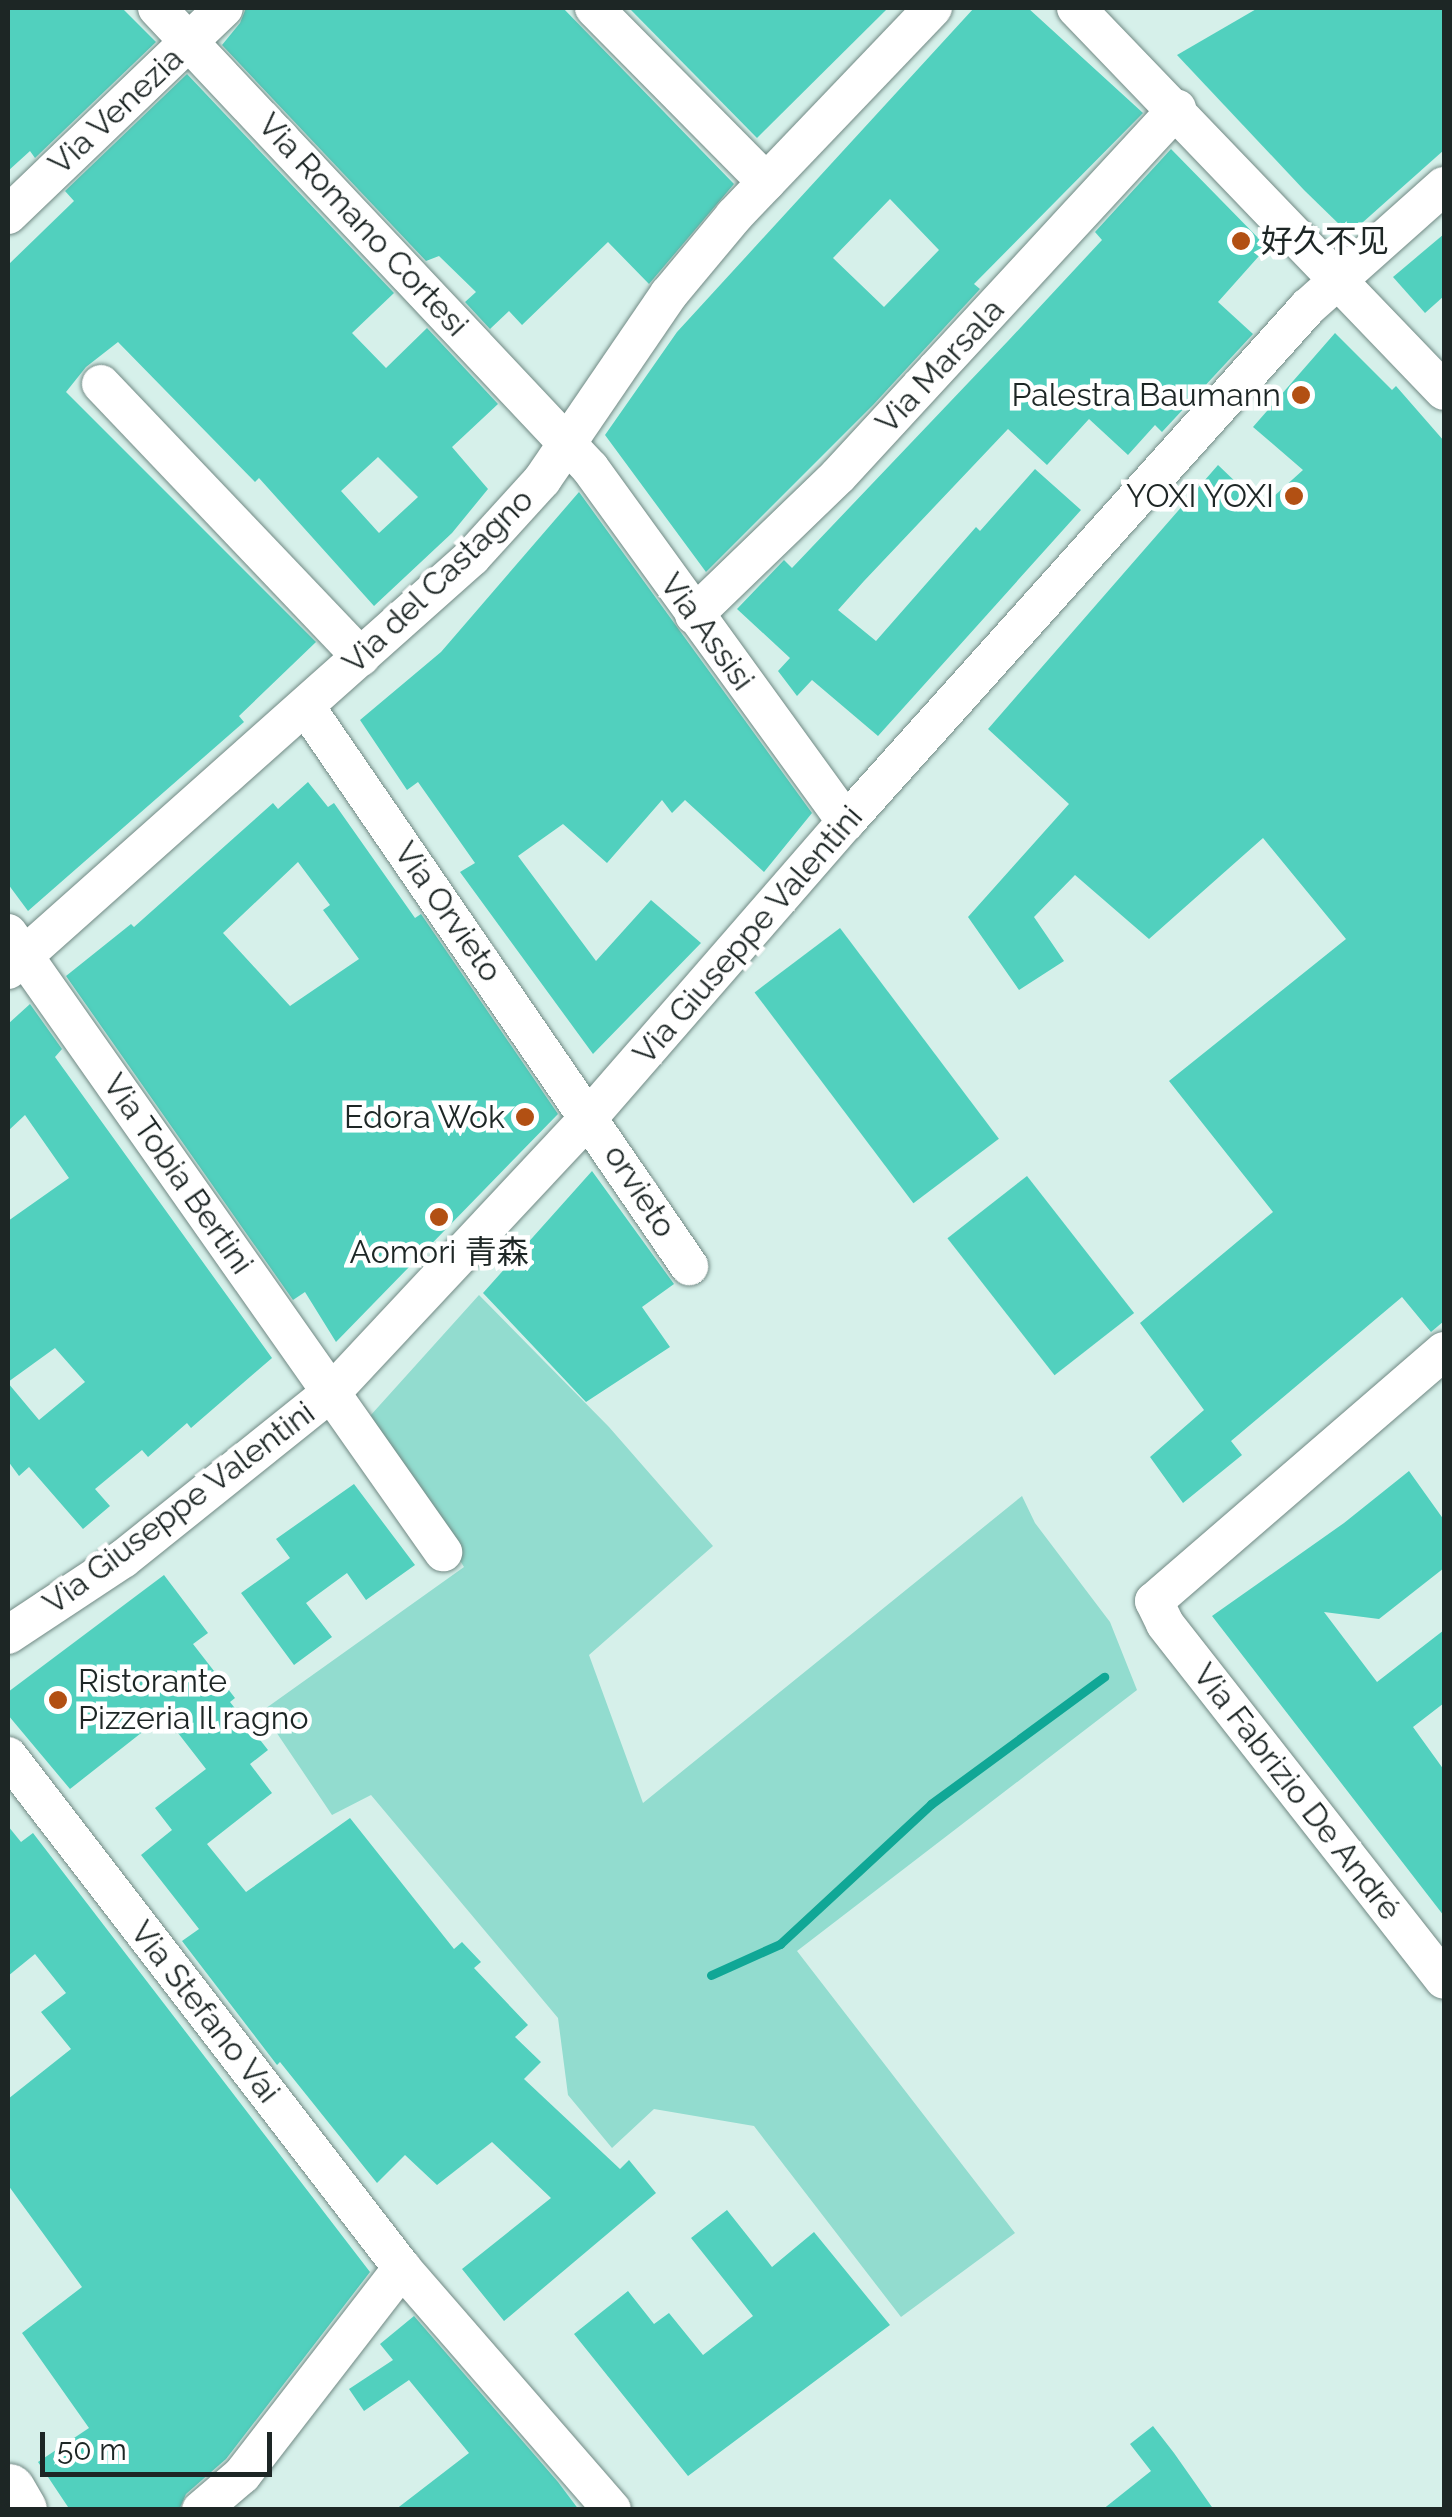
<!DOCTYPE html>
<html>
<head>
<meta charset="utf-8">
<style>
	body { margin:0 }
	#map { position:relative; width:1452px; height:2517px; overflow:hidden; background:#d6f0ea; font-family:Raleway,"Noto Sans SC",sans-serif }
	div>[style] { position:absolute }
	[style*='--x'] { left:calc(var(--x)*1px); top:calc(var(--y)*1px); width:calc(var(--w)*1px); rotate:calc(var(--a)*1deg) }
	.green>* { inset:0; background:#92dccf }
	.stream>* { height:9px; margin:-4.5px; padding:0 4.5px; transform-origin:4.5px; border-radius:4.5px; background:#10a796 }
	.building>* { inset:0; background:#51d0be; transform-origin:0 0 }
	.roads { filter:drop-shadow(0 0 2px #718984) drop-shadow(0 0 2px #718984) }
	.minor>* { height:38px; margin:-19px; padding:0 19px; transform-origin:19px; border-radius:19px; background:#fff }
	.highway>* { height:55px; margin:-27.5px; padding:0 27.5px; transform-origin:27.5px; border-radius:27.5px; background:#fff }
	.dots>* { width:28px; height:28px; translate:-50% -50%; box-sizing:border-box; border:5px solid #fff; border-radius:50% }
	span { translate:-50% -50%; white-space:nowrap; text-align:center; line-height:1.15; -webkit-text-stroke:9px #fff; paint-order:stroke }
	.street-label { font-size:32px; color:#1d2625 }
	.poi-label { font-size:32px; color:#1d2625 }
	.left { translate:0 -50%; text-align:left }
	.right { translate:-100% -50%; text-align:right }
	.frame { position:absolute; inset:0; border:10px solid #1d2625; pointer-events:none }
	.scale { position:absolute; left:40px; top:2432px; width:232px; height:45px; box-sizing:border-box; border:5px solid #1d2625; border-top:0; padding-left:12px; font-size:30px; line-height:35px; white-space:nowrap; color:#1d2625; -webkit-text-stroke:8px #fff; paint-order:stroke }
</style>
</head>
<body>
<div id="map">
	<div class="green">
		<i style="clip-path:polygon(479px 1295px,609px 1427px,713px 1546px,589px 1655px,643px 1803px,1022px 1496px,1035px 1523px,1110px 1622px,1137px 1690px,797px 1951px,1015px 2233px,901px 2317px,754px 2126px,654px 2109px,612px 2148px,568px 2095px,558px 2018px,371px 1795px,332px 1815px,262px 1711px,464px 1567px,370px 1416px)"></i>
	</div>
	<div class="stream">
		<i style="--x:711;--y:1975;--w:76;--a:-24.2"></i>
		<i style="--x:780;--y:1944;--w:206;--a:-42.8"></i>
		<i style="--x:931;--y:1804;--w:215;--a:-36.3"></i>
	</div>
	<div class="building">
		<i style="clip-path:polygon(8px 8px,122px 8px,156px 42px,35px 158px,30px 151px,8px 171px)"></i>
		<i style="clip-path:polygon(246px 8px,563px 8px,734px 184px,649px 284px,608px 242px,522px 325px,509px 311px,490px 329px,465px 302px,476px 292px,439px 256px,426px 261px,222px 45px,240px 23px)"></i>
		<i style="clip-path:polygon(629px 8px,888px 8px,757px 138px)"></i>
		<i style="clip-path:polygon(evenodd,974px 8px,1028px 8px,1143px 113px,974px 284px,980px 289px,873px 405px,706px 572px,605px 435px,677px 332px,974px 8px,890px 199px,939px 250px,884px 307px,833px 258px,890px 199px)"></i>
		<i style="clip-path:polygon(1258px 8px,1444px 8px,1444px 150px,1353px 231px,1343px 228px,1304px 190px,1177px 55px)"></i>
		<i style="clip-path:polygon(evenodd,187px 74px,394px 293px,352px 333px,386px 368px,427px 328px,498px 404px,452px 447px,488px 489px,452px 533px,374px 606px,259px 478px,255px 482px,118px 342px,86px 367px,66px 392px,316px 642px,239px 716px,244px 722px,28px 911px,8px 884px,8px 265px,74px 201px,65px 191px,187px 74px,378px 457px,418px 497px,379px 533px,341px 491px,378px 457px)"></i>
		<i style="clip-path:polygon(1171px 149px,1267px 247px,1218px 302px,1253px 334px,1162px 432px,1155px 425px,1128px 455px,1089px 419px,1047px 465px,1008px 429px,864px 581px,838px 610px,876px 641px,976px 527px,980px 531px,1035px 469px,1081px 510px,878px 736px,812px 680px,797px 696px,778px 671px,790px 658px,737px 609px,784px 560px,792px 568px,1008px 341px,1102px 240px,1095px 232px)"></i>
		<i style="clip-path:polygon(1444px 234px,1444px 296px,1425px 313px,1393px 277px)"></i>
		<i style="clip-path:polygon(1335px 333px,1392px 390px,1396px 386px,1444px 441px,1444px 1321px,1431px 1332px,1402px 1297px,1231px 1441px,1242px 1455px,1183px 1503px,1150px 1457px,1204px 1410px,1140px 1323px,1273px 1212px,1169px 1081px,1346px 939px,1263px 838px,1149px 939px,1075px 875px,1034px 917px,1064px 961px,1019px 990px,968px 917px,1069px 804px,988px 729px,1218px 465px,1262px 507px,1303px 470px,1253px 427px)"></i>
		<i style="clip-path:polygon(579px 492px,812px 813px,764px 872px,685px 800px,672px 813px,662px 800px,607px 863px,563px 824px,518px 856px,596px 961px,651px 900px,701px 943px,593px 1054px,460px 872px,475px 863px,418px 782px,407px 790px,360px 720px,441px 652px)"></i>
		<i style="clip-path:polygon(evenodd,308px 782px,328px 807px,334px 803px,415px 918px,421px 914px,558px 1114px,336px 1342px,305px 1292px,293px 1300px,66px 976px,131px 924px,134px 927px,273px 803px,278px 809px,308px 782px,298px 862px,330px 905px,323px 910px,359px 959px,290px 1006px,223px 933px,298px 862px)"></i>
		<i style="left:840px;top:928px;width:264px;height:107px;rotate:53deg"></i>
		<i style="clip-path:polygon(30px 1004px,62px 1049px,55px 1057px,272px 1358px,191px 1428px,187px 1423px,148px 1457px,142px 1450px,95px 1489px,110px 1506px,83px 1529px,29px 1467px,19px 1476px,8px 1461px,8px 1383px,39px 1420px,85px 1382px,55px 1348px,8px 1382px,8px 1221px,69px 1178px,25px 1115px,8px 1131px,8px 1024px)"></i>
		<i style="clip-path:polygon(592px 1171px,674px 1284px,642px 1307px,670px 1347px,586px 1402px,483px 1293px)"></i>
		<i style="left:1027px;top:1176px;width:174px;height:101px;rotate:52deg"></i>
		<i style="clip-path:polygon(1409px 1471px,1444px 1520px,1444px 1568px,1379px 1619px,1324px 1612px,1377px 1682px,1444px 1630px,1444px 1703px,1413px 1727px,1444px 1770px,1444px 1916px,1212px 1616px,1344px 1523px)"></i>
		<i style="clip-path:polygon(354px 1484px,415px 1565px,366px 1600px,347px 1573px,306px 1603px,332px 1637px,294px 1665px,241px 1593px,290px 1558px,276px 1539px)"></i>
		<i style="clip-path:polygon(164px 1575px,208px 1633px,193px 1644px,235px 1698px,230px 1702px,268px 1750px,250px 1764px,272px 1793px,207px 1844px,246px 1892px,350px 1818px,454px 1949px,462px 1942px,481px 1962px,474px 1968px,528px 2025px,515px 2037px,541px 2062px,524px 2079px,620px 2169px,629px 2160px,656px 2193px,504px 2321px,462px 2269px,551px 2198px,492px 2142px,437px 2185px,405px 2155px,377px 2183px,280px 2062px,277px 2065px,182px 1941px,199px 1929px,141px 1855px,172px 1830px,155px 1808px,206px 1769px,164px 1715px,70px 1789px,8px 1715px,8px 1692px)"></i>
		<i style="clip-path:polygon(8px 1826px,21px 1842px,33px 1833px,370px 2272px,226px 2459px,186px 2494px,179px 2510px,70px 2510px,38px 2462px,89px 2428px,22px 2333px,82px 2287px,8px 2185px,8px 2099px,71px 2049px,41px 2012px,66px 1993px,35px 1954px,8px 1976px)"></i>
		<i style="clip-path:polygon(727px 2210px,772px 2267px,814px 2232px,890px 2325px,688px 2476px,574px 2334px,628px 2291px,654px 2324px,669px 2313px,703px 2355px,753px 2316px,691px 2238px)"></i>
		<i style="clip-path:polygon(414px 2316px,558px 2482px,579px 2510px,395px 2510px,469px 2453px,409px 2380px,364px 2411px,349px 2389px,393px 2360px,380px 2344px)"></i>
		<i style="clip-path:polygon(1153px 2426px,1174px 2453px,1214px 2510px,1102px 2510px,1151px 2471px,1130px 2444px)"></i>
	</div>
	<div class="roads">
		<div class="minor">
			<i style="--x:157;--y:8;--w:632;--a:46.73"></i>
			<i style="--x:590;--y:468;--w:437;--a:54.1"></i>
			<i style="--x:594;--y:8;--w:245;--a:45.3"></i>
			<i style="--x:1076;--y:8;--w:531;--a:46.14"></i>
			<i style="--x:8;--y:215;--w:299;--a:-43.8"></i>
			<i style="--x:101;--y:384;--w:377;--a:46.4"></i>
			<i style="--x:694;--y:615;--w:200;--a:-44"></i>
			<i style="--x:838;--y:476;--w:500;--a:-47.3"></i>
			<i style="--x:306;--y:707;--w:678;--a:55.58"></i>
			<i style="--x:8;--y:933;--w:757;--a:54.9"></i>
			<i style="--x:8;--y:970;--w:621;--a:-41.67"></i>
			<i style="--x:472;--y:557;--w:104;--a:-47.7"></i>
			<i style="--x:542;--y:480;--w:225;--a:-55.7"></i>
			<i style="--x:669;--y:294;--w:102;--a:-50.2"></i>
			<i style="--x:734;--y:216;--w:288;--a:-46.3"></i>
			<i style="--x:1444;--y:1351;--w:383;--a:139.2"></i>
			<i style="--x:1154;--y:1601;--w:25;--a:64"></i>
			<i style="--x:1165;--y:1624;--w:452;--a:51.9"></i>
			<i style="--x:8;--y:1635;--w:138;--a:-33.5"></i>
			<i style="--x:123;--y:1559;--w:269;--a:-38.7"></i>
			<i style="--x:333;--y:1391;--w:376;--a:-46.9"></i>
			<i style="--x:590;--y:1116;--w:390;--a:-49"></i>
			<i style="--x:846;--y:822;--w:692;--a:-48.11"></i>
			<i style="--x:1308;--y:307;--w:182;--a:-41.7"></i>
			<i style="--x:8;--y:1756;--w:646;--a:52.42"></i>
			<i style="--x:402;--y:2268;--w:320;--a:49"></i>
			<i style="--x:201;--y:2510;--w:54;--a:-40.5"></i>
			<i style="--x:242;--y:2475;--w:262;--a:-52.3"></i>
		</div>
		<div class="highway">
			<i style="--x:8;--y:2491;--w:22;--a:60"></i>
		</div>
	</div>
	<div class="dots">
		<i style="left:1241px;top:241px;background:#b25013"></i>
		<i style="left:1301px;top:395px;background:#b25013"></i>
		<i style="left:1294px;top:496px;background:#b25013"></i>
		<i style="left:525px;top:1117px;background:#b25013"></i>
		<i style="left:439px;top:1217px;background:#b25013"></i>
		<i style="left:58px;top:1700px;background:#b25013"></i>
	</div>
	<div class="street-label">
		<span style="left:116px;top:111px;rotate:-43deg">Via Venezia</span>
		<span style="left:363px;top:225px;rotate:47deg">Via Romano Cortesi</span>
		<span style="left:940px;top:366px;rotate:-47deg">Via Marsala</span>
		<span style="left:438px;top:581px;rotate:-44deg">Via del Castagno</span>
		<span style="left:707px;top:632px;rotate:54deg">Via Assisi</span>
		<span style="left:448px;top:912px;rotate:55deg">Via Orvieto</span>
		<span style="left:748px;top:935px;rotate:-49deg">Via Giuseppe Valentini</span>
		<span style="left:178px;top:1174px;rotate:55deg">Via Tobia Bertini</span>
		<span style="left:640px;top:1191px;rotate:57deg">orvieto</span>
		<span style="left:179px;top:1508px;rotate:-37deg">Via Giuseppe Valentini</span>
		<span style="left:1297px;top:1792px;rotate:52deg">Via Fabrizio De André</span>
		<span style="left:205px;top:2012px;rotate:52deg">Via Stefano Vai</span>
	</div>
	<div class="poi-label">
		<span class="left" style="left:1261px;top:241px">好久不见</span>
		<span class="right" style="left:1281px;top:395px">Palestra Baumann</span>
		<span class="right" style="left:1274px;top:496px">YOXI YOXI</span>
		<span class="right" style="left:505px;top:1117px">Edora Wok</span>
		<span style="left:439px;top:1252px">Aomori 青森</span>
		<span class="left" style="left:78px;top:1700px">Ristorante<br>Pizzeria Il ragno</span>
	</div>
	<div class="frame"></div>
	<div class="scale">50 m</div>
</div>
</body>
</html>
